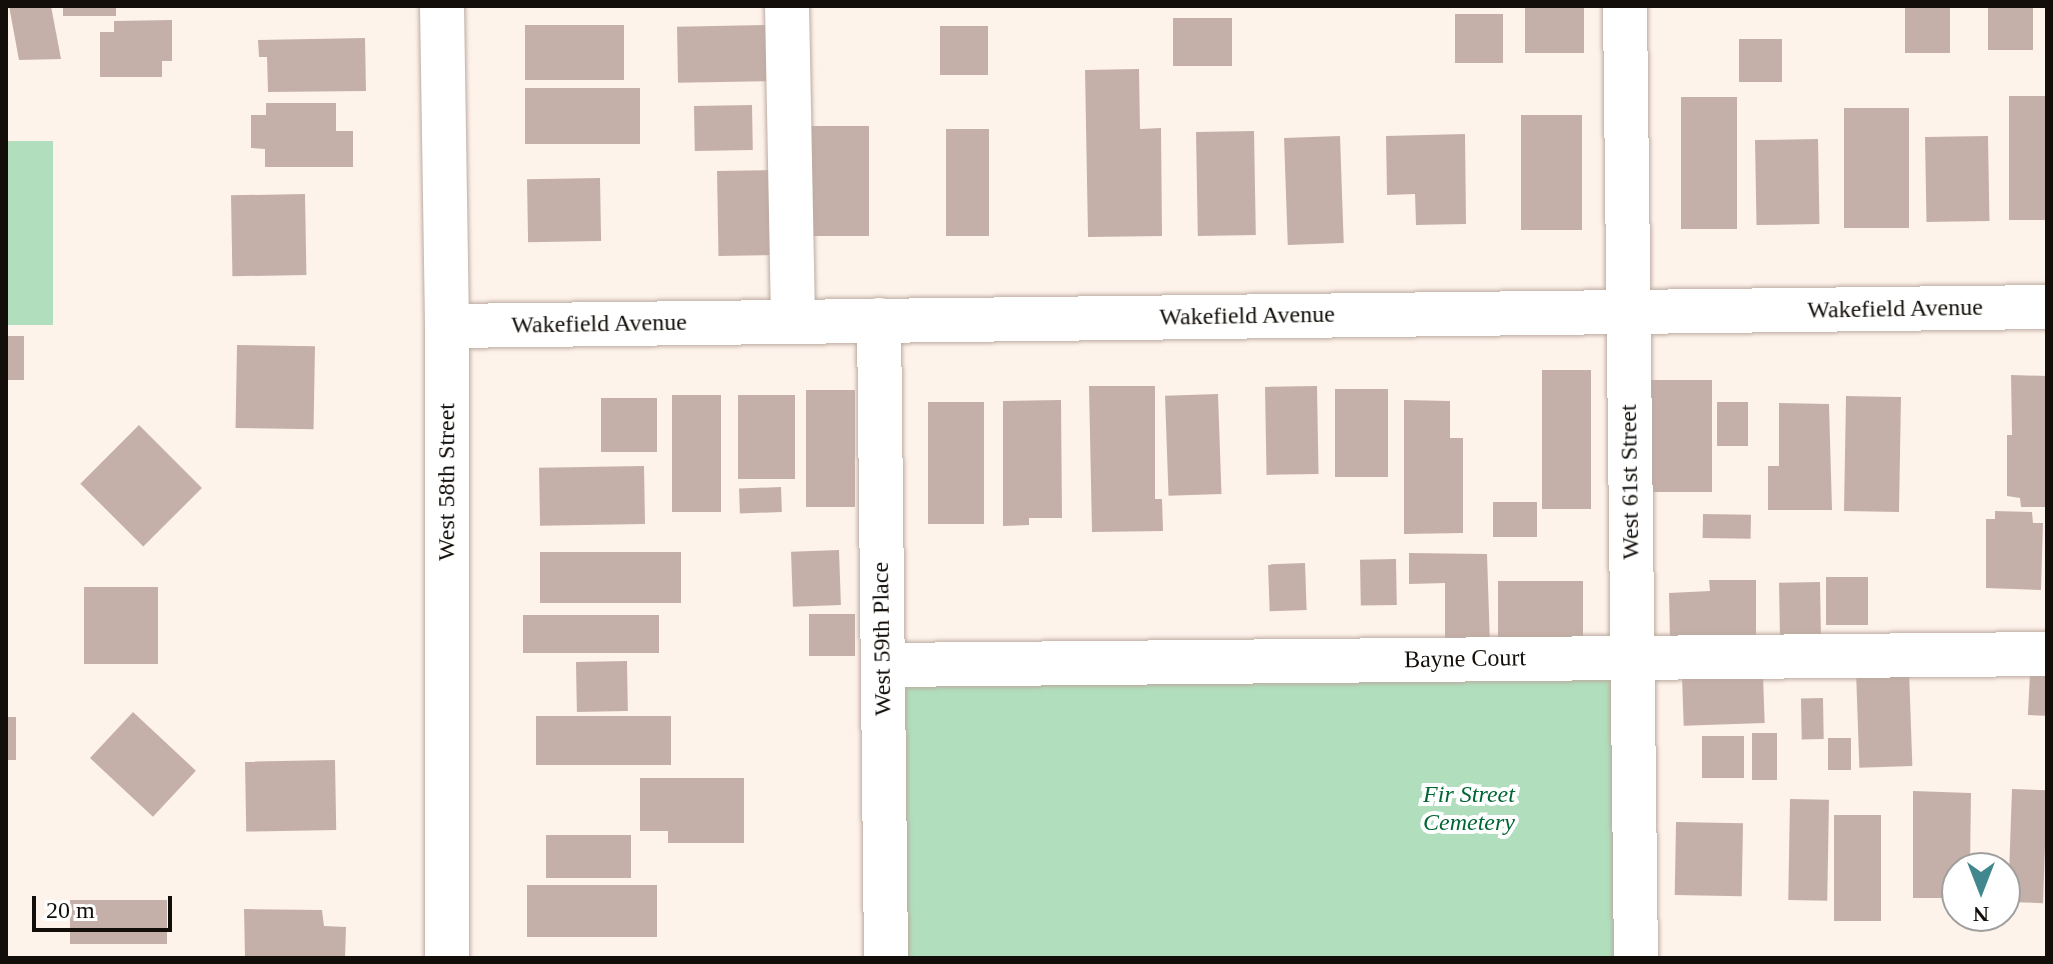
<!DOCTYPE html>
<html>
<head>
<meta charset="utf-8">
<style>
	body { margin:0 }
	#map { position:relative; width:2053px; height:964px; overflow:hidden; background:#fef3eb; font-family:"Times New Roman",serif }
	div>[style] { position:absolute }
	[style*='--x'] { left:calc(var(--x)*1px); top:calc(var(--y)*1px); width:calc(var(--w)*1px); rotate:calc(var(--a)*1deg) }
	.green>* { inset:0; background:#b1debd; transform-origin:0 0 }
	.building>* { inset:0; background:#c5b0a9; transform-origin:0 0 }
	.roads { filter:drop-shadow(0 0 2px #bcab9f) drop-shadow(0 0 2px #bcab9f) }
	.minor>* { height:44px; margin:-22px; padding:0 22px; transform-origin:22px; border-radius:22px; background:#fff }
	span { translate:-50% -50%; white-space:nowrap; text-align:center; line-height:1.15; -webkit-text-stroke:8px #fff; paint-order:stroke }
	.street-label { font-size:24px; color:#130e09 }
	.park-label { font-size:24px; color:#006734; font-style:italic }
	.frame { position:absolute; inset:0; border:8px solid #130e09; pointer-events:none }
	.north { position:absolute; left:1941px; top:852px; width:80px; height:80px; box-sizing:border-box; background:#fff; border:2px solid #a19f9d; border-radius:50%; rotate:180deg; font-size:22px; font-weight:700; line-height:32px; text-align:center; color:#130e09 }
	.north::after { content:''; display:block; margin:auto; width:28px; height:36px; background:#41888e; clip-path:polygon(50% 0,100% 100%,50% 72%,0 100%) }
	.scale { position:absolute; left:32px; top:896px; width:140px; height:36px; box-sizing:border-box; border:4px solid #130e09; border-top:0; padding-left:10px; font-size:24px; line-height:28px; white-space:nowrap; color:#130e09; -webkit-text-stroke:6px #fff; paint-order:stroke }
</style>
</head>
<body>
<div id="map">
	<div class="green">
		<i style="left:6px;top:141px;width:47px;height:184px"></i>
		<i style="left:1633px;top:657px;width:301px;height:750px;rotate:89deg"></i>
	</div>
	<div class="building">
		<i style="clip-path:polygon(9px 6px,51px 6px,61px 59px,19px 60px)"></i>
		<i style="left:63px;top:6px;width:53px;height:10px"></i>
		<i style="left:1525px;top:6px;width:59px;height:47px"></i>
		<i style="left:1905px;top:6px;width:45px;height:47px"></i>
		<i style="left:1988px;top:6px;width:45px;height:44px"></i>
		<i style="left:1455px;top:14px;width:48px;height:49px"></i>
		<i style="left:1173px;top:18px;width:59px;height:48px"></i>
		<i style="clip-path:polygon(172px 20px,172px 61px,162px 61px,162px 77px,100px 77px,100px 32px,114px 32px,114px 21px)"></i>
		<i style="left:525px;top:25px;width:99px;height:55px"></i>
		<i style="left:771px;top:25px;width:56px;height:94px;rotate:89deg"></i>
		<i style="left:940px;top:26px;width:48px;height:49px"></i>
		<i style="clip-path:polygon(365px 38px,366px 91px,268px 92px,267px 57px,259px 57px,258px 40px)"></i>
		<i style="left:1739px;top:39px;width:43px;height:43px"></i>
		<i style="clip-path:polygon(1139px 69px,1140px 129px,1161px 128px,1162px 236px,1088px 237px,1085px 70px)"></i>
		<i style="left:525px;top:88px;width:115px;height:56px"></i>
		<i style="left:2047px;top:96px;width:124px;height:38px;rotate:90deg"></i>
		<i style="left:1681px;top:97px;width:56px;height:132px"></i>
		<i style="clip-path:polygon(266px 103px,336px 103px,336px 131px,353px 131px,353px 167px,265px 167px,265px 149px,251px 148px,251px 115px,266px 115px)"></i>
		<i style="left:752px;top:105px;width:45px;height:58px;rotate:89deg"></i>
		<i style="left:1844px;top:108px;width:65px;height:120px"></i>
		<i style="left:1521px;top:115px;width:61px;height:115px"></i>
		<i style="left:811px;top:126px;width:58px;height:110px"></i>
		<i style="left:946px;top:129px;width:43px;height:107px"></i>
		<i style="left:1254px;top:131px;width:104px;height:58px;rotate:89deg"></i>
		<i style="clip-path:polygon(1465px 134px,1466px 224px,1416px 225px,1415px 194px,1387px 195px,1386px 136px)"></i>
		<i style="left:1340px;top:136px;width:107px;height:56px;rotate:88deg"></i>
		<i style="left:1988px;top:136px;width:85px;height:63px;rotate:89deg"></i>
		<i style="left:1818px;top:139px;width:85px;height:63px;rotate:89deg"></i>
		<i style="left:776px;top:170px;width:85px;height:59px;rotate:89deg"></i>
		<i style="left:600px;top:178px;width:63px;height:73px;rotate:89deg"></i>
		<i style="left:305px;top:194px;width:81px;height:74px;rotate:89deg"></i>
		<i style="left:6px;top:336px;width:18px;height:44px"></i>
		<i style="left:237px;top:345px;width:78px;height:83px;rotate:1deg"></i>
		<i style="left:1542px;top:370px;width:49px;height:139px"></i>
		<i style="clip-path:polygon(2011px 375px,2047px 376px,2047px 507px,2021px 507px,2020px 498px,2007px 496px,2007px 435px,2012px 435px)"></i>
		<i style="left:1651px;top:380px;width:61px;height:112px"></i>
		<i style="clip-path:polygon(1089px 386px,1155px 386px,1155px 499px,1162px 499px,1163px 531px,1092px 532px)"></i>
		<i style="left:1317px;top:386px;width:88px;height:52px;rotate:89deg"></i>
		<i style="left:1335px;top:389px;width:53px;height:88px"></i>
		<i style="left:855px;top:390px;width:117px;height:49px;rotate:90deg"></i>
		<i style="left:1218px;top:394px;width:100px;height:53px;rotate:88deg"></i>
		<i style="left:672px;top:395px;width:49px;height:117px"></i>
		<i style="left:738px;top:395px;width:57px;height:84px"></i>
		<i style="left:1846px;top:396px;width:55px;height:115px;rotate:1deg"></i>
		<i style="left:601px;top:398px;width:56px;height:54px"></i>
		<i style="clip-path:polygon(1061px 400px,1062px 518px,1029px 518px,1029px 525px,1003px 526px,1003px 401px)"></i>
		<i style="clip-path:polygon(1404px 400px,1450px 401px,1450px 438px,1463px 438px,1463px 533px,1404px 534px)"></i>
		<i style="left:928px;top:402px;width:56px;height:122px"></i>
		<i style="left:1717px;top:402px;width:31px;height:44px"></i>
		<i style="clip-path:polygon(1779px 403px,1829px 404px,1832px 510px,1768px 510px,1768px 466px,1779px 466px)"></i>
		<i style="left:139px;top:425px;width:89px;height:83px;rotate:45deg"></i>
		<i style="left:644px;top:466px;width:58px;height:105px;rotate:89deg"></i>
		<i style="left:781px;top:487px;width:25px;height:42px;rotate:88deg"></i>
		<i style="left:1493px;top:502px;width:44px;height:35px"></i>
		<i style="clip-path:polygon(1995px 511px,2032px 512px,2033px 523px,2043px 523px,2041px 590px,1986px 588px,1986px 519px,1995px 519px)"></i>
		<i style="left:1703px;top:514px;width:48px;height:24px;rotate:1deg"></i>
		<i style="left:839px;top:550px;width:55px;height:48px;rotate:88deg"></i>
		<i style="left:681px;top:552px;width:51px;height:141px;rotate:90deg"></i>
		<i style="clip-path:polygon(1409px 553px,1487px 554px,1490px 645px,1445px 646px,1445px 583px,1409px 584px)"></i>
		<i style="left:1396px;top:559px;width:46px;height:36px;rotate:89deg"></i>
		<i style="left:1305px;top:563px;width:47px;height:37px;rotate:88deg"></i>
		<i style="left:1826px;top:577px;width:42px;height:48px"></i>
		<i style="clip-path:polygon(1709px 580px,1756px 580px,1756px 641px,1670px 640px,1669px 593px,1710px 591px)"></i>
		<i style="left:1583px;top:581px;width:59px;height:85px;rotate:90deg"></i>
		<i style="left:1820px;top:582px;width:52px;height:41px;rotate:89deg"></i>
		<i style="left:84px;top:587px;width:74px;height:77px"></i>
		<i style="left:809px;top:614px;width:46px;height:42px"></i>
		<i style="left:523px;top:615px;width:136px;height:38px"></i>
		<i style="left:627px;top:661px;width:50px;height:51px;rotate:89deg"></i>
		<i style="left:1909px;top:670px;width:96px;height:53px;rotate:88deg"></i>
		<i style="left:2030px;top:674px;width:17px;height:41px;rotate:3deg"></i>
		<i style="left:1763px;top:675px;width:48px;height:81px;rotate:88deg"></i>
		<i style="left:1823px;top:698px;width:41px;height:22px;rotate:89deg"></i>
		<i style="left:133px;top:712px;width:86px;height:63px;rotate:43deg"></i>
		<i style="left:671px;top:716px;width:49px;height:135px;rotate:90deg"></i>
		<i style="left:6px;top:717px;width:10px;height:43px"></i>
		<i style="left:1752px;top:733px;width:25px;height:47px"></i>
		<i style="left:1702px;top:736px;width:42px;height:42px"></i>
		<i style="left:1851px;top:738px;width:32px;height:23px;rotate:90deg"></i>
		<i style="left:335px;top:760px;width:70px;height:90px;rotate:89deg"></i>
		<i style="clip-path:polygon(640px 778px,744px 778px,744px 843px,668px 843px,668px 831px,640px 831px)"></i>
		<i style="left:2012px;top:789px;width:35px;height:113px;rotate:2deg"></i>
		<i style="clip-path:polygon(1913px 791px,1971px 793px,1970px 868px,1957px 868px,1957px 898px,1913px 898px)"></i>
		<i style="left:1790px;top:799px;width:39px;height:101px;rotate:1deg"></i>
		<i style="left:1834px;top:815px;width:47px;height:106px"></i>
		<i style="left:1676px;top:822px;width:67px;height:73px;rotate:1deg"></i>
		<i style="left:546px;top:835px;width:85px;height:43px"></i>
		<i style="left:657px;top:885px;width:52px;height:130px;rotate:90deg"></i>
		<i style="left:70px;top:900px;width:97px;height:44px"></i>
		<i style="clip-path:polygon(244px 909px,322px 910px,324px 926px,346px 927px,345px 958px,245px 958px)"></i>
	</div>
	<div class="roads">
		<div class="minor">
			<i style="--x:442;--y:6;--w:320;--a:89.1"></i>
			<i style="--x:447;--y:326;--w:632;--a:90"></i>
			<i style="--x:787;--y:6;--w:316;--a:88.9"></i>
			<i style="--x:1625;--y:6;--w:952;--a:89.34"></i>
			<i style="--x:879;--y:320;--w:638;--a:89.37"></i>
			<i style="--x:447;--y:326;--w:1600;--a:-0.68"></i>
			<i style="--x:883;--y:665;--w:1164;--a:-0.54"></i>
		</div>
	</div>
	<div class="street-label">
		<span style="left:1895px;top:309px;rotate:-1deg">Wakefield Avenue</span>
		<span style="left:1247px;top:316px;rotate:-1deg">Wakefield Avenue</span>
		<span style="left:599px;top:324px;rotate:-1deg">Wakefield Avenue</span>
		<span style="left:447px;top:482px;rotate:-90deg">West 58th Street</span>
		<span style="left:1630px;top:482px;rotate:-91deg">West 61st Street</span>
		<span style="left:882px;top:639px;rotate:-91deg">West 59th Place</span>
		<span style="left:1465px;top:659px;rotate:-1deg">Bayne Court</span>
	</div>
	<div class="park-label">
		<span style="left:1469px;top:809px">Fir Street<br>Cemetery</span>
	</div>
	<div class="frame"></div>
	<div class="north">N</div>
	<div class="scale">20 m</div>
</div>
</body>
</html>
